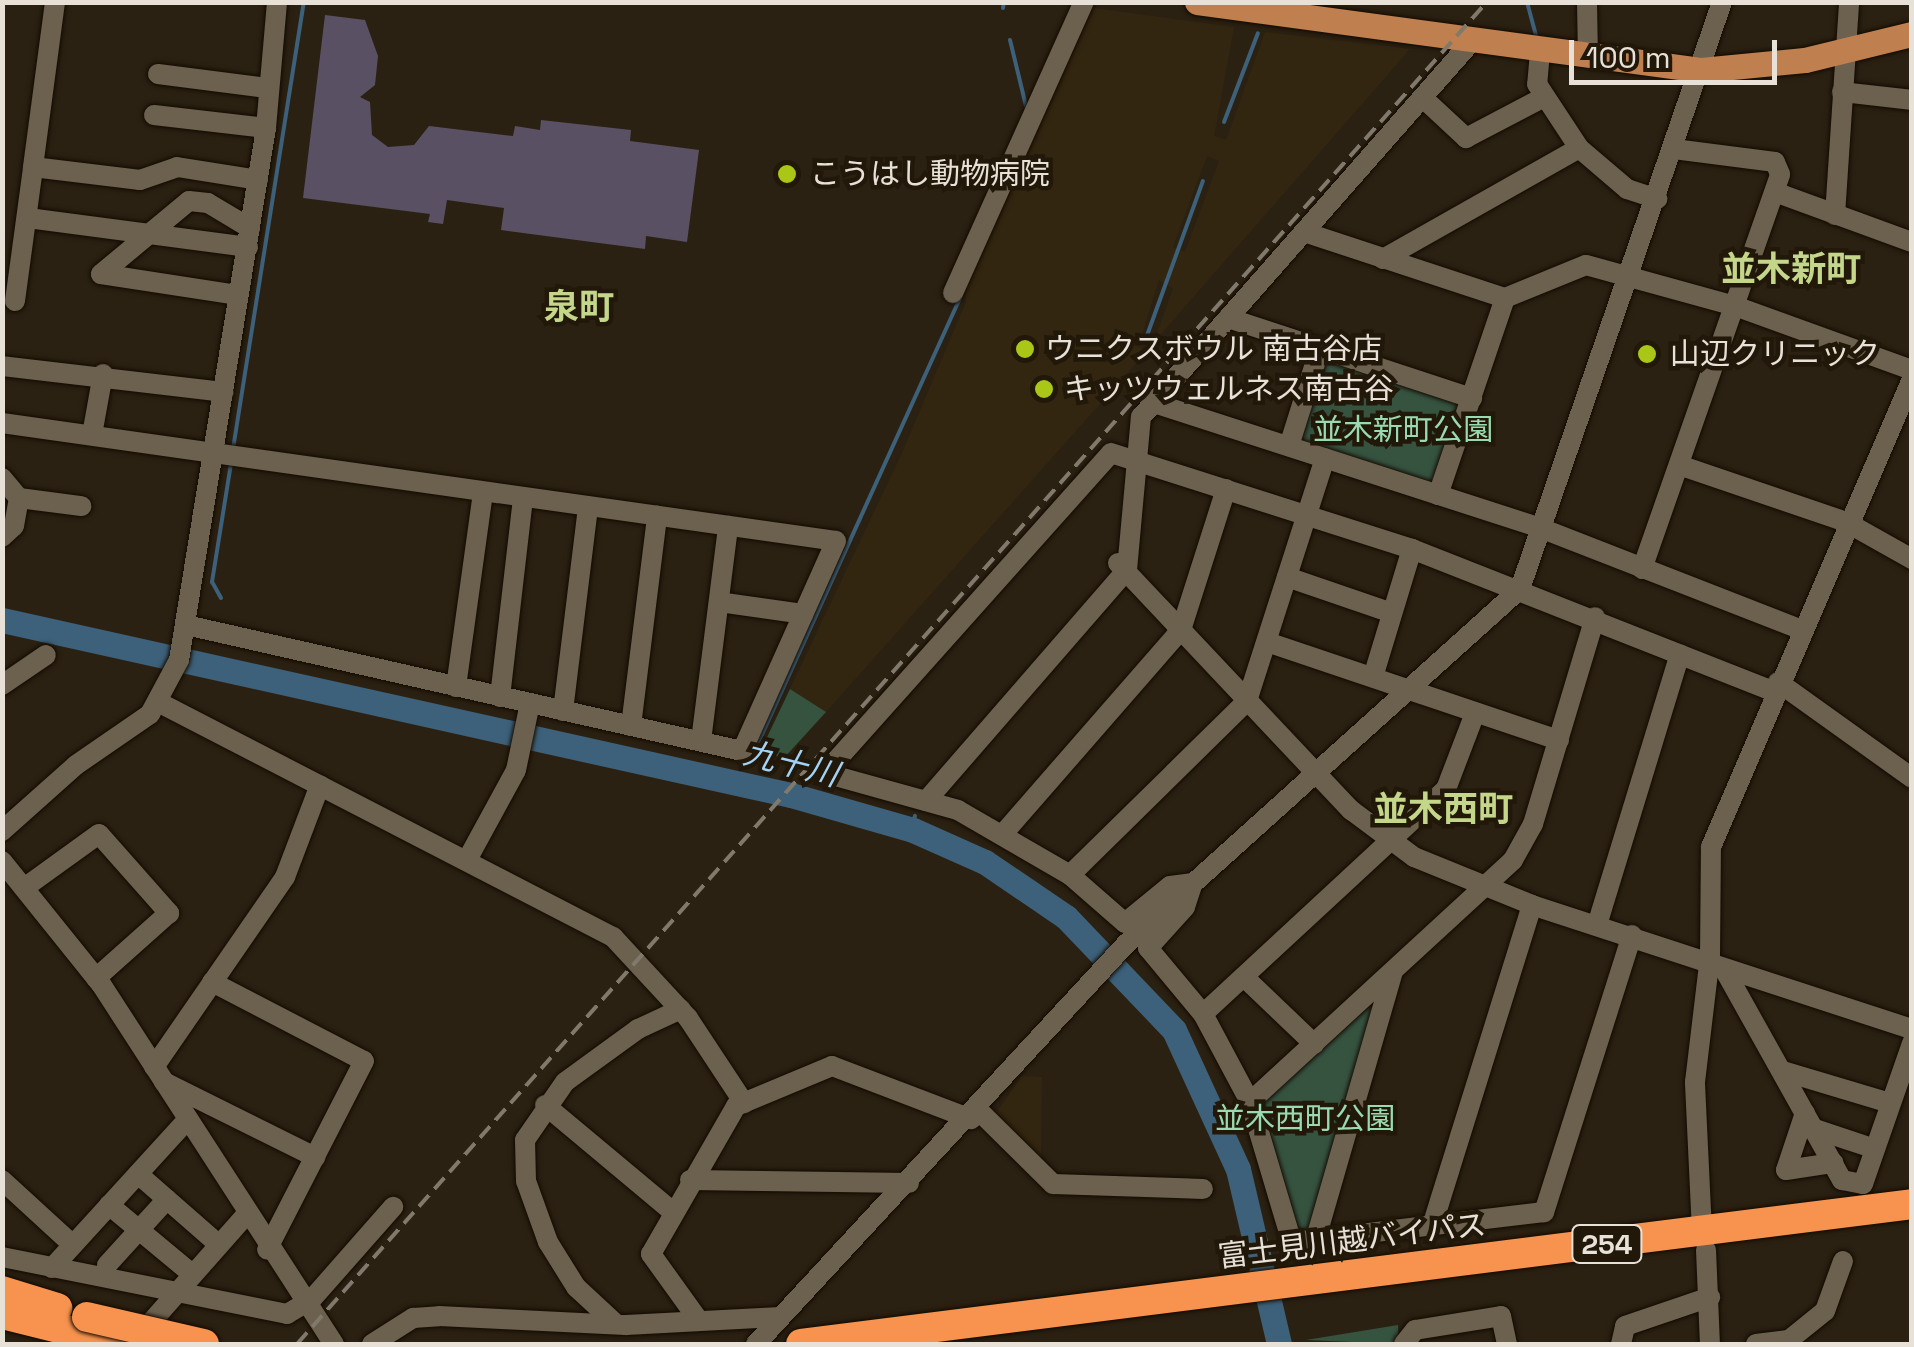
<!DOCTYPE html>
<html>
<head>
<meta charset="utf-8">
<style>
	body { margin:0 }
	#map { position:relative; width:1914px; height:1347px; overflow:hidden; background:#2b2112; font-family:"Space Grotesk","Noto Sans JP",sans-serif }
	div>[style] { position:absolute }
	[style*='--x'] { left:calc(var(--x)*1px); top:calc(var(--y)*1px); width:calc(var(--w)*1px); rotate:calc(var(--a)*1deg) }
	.built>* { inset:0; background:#332610 }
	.green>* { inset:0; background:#365340; transform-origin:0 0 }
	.stream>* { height:4px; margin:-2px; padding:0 2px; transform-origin:2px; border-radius:2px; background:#3d617a }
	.river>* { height:25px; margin:-12.5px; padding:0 12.5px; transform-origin:12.5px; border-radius:12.5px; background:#3d617a }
	.building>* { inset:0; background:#595163 }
	.roads { filter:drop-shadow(0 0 2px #130b01) drop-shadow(0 0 2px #130b01) }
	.minor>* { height:20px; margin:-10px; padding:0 10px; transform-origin:10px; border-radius:10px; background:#6c614f }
	.major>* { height:25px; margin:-12.5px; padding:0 12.5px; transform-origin:12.5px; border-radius:12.5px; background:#bf7f4f }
	.highway>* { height:30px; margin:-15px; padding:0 15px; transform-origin:15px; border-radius:15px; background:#f7934f }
	.rail>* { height:4px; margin-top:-2px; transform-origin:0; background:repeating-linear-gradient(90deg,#81796c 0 15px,transparent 0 23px) }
	.bridges { filter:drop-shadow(0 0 2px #130b01) drop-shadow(0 0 2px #130b01) }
	.highway-bridge>* { height:30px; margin:-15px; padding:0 15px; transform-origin:15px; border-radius:15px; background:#f7934f }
	.dots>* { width:28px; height:28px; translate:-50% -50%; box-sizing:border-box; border:5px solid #211809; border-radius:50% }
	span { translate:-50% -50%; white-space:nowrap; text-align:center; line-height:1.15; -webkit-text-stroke:9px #211809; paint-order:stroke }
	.shield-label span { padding:2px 8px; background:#211809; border:2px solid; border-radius:8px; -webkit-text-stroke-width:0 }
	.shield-label { font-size:28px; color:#e8e1d7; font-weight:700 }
	.poi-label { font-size:30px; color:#e8e1d7 }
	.left { translate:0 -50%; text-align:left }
	.park-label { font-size:30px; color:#9adab0 }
	.street-label { font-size:30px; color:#e8e1d7 }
	.water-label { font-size:32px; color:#a2d2f5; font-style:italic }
	.quarter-label { font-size:35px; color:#c3d68a; font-weight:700 }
	.frame { position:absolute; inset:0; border:5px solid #e8e1d7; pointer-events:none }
	.scale { position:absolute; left:1569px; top:40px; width:208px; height:45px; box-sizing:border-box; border:5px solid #e8e1d7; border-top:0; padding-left:12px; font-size:30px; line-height:35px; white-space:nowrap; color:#e8e1d7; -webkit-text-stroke:8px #211809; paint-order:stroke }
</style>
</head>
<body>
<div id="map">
	<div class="built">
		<i style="clip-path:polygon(evenodd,1093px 8px,1234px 27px,1214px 136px,1226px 140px,1265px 32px,1410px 49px,1154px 342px,1173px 288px,1159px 280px,1138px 347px,1147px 351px,826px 712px,790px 689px,902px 453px,966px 302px,963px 284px,1093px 8px,1207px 156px,1219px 161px,1185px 252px,1173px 247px,1207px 156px)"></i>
		<i style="clip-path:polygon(1022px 1076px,1042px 1077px,1041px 1169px,993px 1117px)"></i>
	</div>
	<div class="green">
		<i style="left:1327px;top:359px;width:139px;height:89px;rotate:18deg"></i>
		<i style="clip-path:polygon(790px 689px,826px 712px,784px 758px,760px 752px)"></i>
		<i style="clip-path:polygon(1378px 999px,1312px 1230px,1296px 1232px,1260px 1105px)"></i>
		<i style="clip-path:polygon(1398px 1325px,1399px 1344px,1306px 1340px)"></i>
	</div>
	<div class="stream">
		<i style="--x:1527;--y:2;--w:35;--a:75"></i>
		<i style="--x:1003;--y:8;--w:6;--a:-81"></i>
		<i style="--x:1010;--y:40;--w:68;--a:76.4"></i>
		<i style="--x:1224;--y:122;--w:95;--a:-69.1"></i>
		<i style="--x:1145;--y:341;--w:170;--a:-70.1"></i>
		<i style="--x:233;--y:449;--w:453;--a:-81"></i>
		<i style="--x:221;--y:598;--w:18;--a:-119"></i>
		<i style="--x:212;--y:582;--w:121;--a:-80.9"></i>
		<i style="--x:755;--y:750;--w:495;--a:-65.6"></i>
		<i style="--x:910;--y:829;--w:14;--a:-69"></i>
	</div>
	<div class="river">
		<i style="--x:2;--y:620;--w:808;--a:12.51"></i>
		<i style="--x:791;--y:795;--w:127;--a:16"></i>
		<i style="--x:913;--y:830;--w:79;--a:24"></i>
		<i style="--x:985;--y:862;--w:98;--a:34.2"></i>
		<i style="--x:1066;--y:917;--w:156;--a:46.3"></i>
		<i style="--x:1174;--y:1030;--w:153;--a:65.3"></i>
		<i style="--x:1238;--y:1169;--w:180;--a:76.8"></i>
	</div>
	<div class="building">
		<i style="clip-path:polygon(325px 15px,365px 20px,378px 56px,375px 85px,360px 97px,370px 102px,372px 135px,388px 147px,414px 145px,429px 126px,513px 136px,515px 126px,540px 130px,541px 120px,631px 130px,630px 141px,699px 150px,687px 242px,646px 236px,645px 249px,501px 230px,504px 208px,447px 200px,443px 224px,428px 222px,430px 214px,303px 198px)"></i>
	</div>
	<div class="roads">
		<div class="minor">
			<i style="--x:1587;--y:2;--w:55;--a:89"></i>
			<i style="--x:1540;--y:52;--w:32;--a:95"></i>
			<i style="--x:1537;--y:84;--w:77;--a:56.7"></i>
			<i style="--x:1579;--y:148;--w:63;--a:40.5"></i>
			<i style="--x:1627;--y:189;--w:32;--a:18"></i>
			<i style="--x:158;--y:74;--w:110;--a:7.3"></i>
			<i style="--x:1842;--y:92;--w:70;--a:6.5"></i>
			<i style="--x:1423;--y:98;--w:59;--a:42.9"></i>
			<i style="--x:1466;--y:138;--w:88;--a:-27.7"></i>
			<i style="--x:154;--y:115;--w:113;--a:6.6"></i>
			<i style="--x:33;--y:167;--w:166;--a:-82.4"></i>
			<i style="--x:1775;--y:192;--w:146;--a:20.1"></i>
			<i style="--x:1835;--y:215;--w:213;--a:-86.2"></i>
			<i style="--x:28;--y:218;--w:222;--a:7.5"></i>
			<i style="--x:1304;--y:232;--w:212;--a:18.2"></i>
			<i style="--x:1505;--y:298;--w:87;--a:-22.2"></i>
			<i style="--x:1586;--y:265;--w:155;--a:15.4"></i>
			<i style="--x:1735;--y:306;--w:188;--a:19.9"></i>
			<i style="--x:1383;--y:259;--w:225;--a:-29.5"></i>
			<i style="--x:101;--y:274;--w:114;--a:-39.7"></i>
			<i style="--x:189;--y:201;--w:19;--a:6"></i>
			<i style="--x:208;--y:203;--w:49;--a:30.8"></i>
			<i style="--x:101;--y:274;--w:139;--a:8.7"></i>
			<i style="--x:953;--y:293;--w:319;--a:-65.8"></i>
			<i style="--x:15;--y:301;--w:135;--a:-82.3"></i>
			<i style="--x:33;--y:167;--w:108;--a:6.9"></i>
			<i style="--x:140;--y:180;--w:39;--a:-19"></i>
			<i style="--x:177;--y:167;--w:82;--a:9.1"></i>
			<i style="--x:1228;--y:318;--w:257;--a:18.2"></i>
			<i style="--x:2;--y:366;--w:223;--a:6.7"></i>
			<i style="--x:1154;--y:403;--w:409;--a:17.9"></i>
			<i style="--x:1543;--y:529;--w:275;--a:21.3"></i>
			<i style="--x:2;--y:423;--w:842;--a:8.05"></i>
			<i style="--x:836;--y:541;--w:230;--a:114.1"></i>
			<i style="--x:742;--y:751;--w:570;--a:-167.23"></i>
			<i style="--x:92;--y:435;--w:62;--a:-79.8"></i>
			<i style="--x:1289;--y:446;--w:100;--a:-72.5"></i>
			<i style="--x:1679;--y:465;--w:176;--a:18.8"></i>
			<i style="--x:1846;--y:522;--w:76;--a:29.3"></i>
			<i style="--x:2;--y:478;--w:26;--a:50"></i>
			<i style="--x:19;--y:498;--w:63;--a:7.4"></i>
			<i style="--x:1438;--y:495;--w:208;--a:-71.2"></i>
			<i style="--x:2;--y:537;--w:16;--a:-43"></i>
			<i style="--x:14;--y:526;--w:28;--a:-80"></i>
			<i style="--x:1118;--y:563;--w:340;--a:46.7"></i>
			<i style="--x:1351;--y:810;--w:79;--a:36.7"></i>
			<i style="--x:1414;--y:857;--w:127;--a:22.1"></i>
			<i style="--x:1532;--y:905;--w:400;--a:18.1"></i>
			<i style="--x:1642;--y:569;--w:418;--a:-70.7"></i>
			<i style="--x:1780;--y:174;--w:13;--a:-113"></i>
			<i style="--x:1775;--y:162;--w:102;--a:-172.7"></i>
			<i style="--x:1287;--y:577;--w:111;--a:18.9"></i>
			<i style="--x:719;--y:602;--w:85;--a:8.1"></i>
			<i style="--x:1267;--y:642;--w:308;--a:18.6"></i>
			<i style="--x:1373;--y:677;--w:134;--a:-73.1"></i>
			<i style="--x:1778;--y:682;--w:165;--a:35.6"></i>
			<i style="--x:2;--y:685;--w:53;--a:-34.3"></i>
			<i style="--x:456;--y:687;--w:196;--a:-82.1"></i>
			<i style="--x:500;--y:697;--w:200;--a:-83.4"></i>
			<i style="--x:160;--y:703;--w:510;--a:27.32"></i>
			<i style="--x:613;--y:937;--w:110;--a:47.2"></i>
			<i style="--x:688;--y:1018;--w:102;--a:56.6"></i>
			<i style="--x:563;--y:711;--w:206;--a:-83"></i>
			<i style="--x:631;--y:726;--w:212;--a:-82.9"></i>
			<i style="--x:701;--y:741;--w:217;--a:-82.8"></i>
			<i style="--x:926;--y:801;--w:306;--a:-49"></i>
			<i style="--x:1127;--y:570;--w:154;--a:-84.8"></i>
			<i style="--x:1141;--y:417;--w:501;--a:-48.64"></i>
			<i style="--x:2;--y:831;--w:99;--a:-41.7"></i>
			<i style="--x:76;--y:765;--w:90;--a:-34.6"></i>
			<i style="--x:150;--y:714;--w:61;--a:-61.8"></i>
			<i style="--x:179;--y:660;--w:539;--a:-80.71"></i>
			<i style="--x:266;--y:128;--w:126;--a:-85"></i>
			<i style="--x:1002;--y:835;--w:272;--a:-48.9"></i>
			<i style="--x:1181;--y:630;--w:148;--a:-72.3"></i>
			<i style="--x:467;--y:860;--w:102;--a:-61.4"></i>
			<i style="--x:516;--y:770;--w:68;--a:-78.2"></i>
			<i style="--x:2;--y:861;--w:158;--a:51.2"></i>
			<i style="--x:101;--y:984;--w:429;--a:57.1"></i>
			<i style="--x:1070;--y:875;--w:248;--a:-44.5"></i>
			<i style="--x:1247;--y:701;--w:255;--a:-72.2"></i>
			<i style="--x:24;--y:888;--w:92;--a:-35.8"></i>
			<i style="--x:99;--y:834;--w:106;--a:48.5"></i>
			<i style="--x:169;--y:913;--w:98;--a:138.3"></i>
			<i style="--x:1597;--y:925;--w:283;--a:-73"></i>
			<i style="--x:1632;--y:935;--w:291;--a:107.6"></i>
			<i style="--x:1544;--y:1212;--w:244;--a:173.2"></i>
			<i style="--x:1302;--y:1241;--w:13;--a:-157"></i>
			<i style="--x:1290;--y:1236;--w:140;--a:-106.6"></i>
			<i style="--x:1250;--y:1102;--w:100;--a:-118.1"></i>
			<i style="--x:1203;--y:1014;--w:86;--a:-129.8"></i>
			<i style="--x:1148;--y:948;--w:55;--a:-47.9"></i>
			<i style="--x:1185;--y:907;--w:25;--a:-72"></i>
			<i style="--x:1193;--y:883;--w:23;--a:173"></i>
			<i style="--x:1170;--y:886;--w:58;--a:140.6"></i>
			<i style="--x:1125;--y:923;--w:73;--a:-138.9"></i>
			<i style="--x:1070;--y:875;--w:129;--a:-149.9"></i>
			<i style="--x:958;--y:810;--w:138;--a:-164.5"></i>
			<i style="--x:825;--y:773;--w:429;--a:-48.2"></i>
			<i style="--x:1111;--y:453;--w:316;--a:17.7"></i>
			<i style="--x:1412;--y:549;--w:388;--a:21.5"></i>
			<i style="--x:1724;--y:969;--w:242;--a:60.8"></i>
			<i style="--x:1842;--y:1180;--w:21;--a:11"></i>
			<i style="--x:1863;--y:1184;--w:149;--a:-70.8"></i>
			<i style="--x:1244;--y:977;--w:97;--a:43.7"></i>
			<i style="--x:212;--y:982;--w:171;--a:27.5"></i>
			<i style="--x:364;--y:1061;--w:212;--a:117.2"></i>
			<i style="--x:1203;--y:1014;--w:331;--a:-42.8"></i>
			<i style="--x:1446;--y:789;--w:81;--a:-69.1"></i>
			<i style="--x:154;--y:1067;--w:231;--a:-55.4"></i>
			<i style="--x:285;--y:877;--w:98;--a:-69.2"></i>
			<i style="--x:1783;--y:1071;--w:112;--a:16.7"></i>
			<i style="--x:164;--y:1082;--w:169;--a:26.4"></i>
			<i style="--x:1250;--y:1102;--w:357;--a:-42.6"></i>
			<i style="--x:1513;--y:860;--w:41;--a:-60.9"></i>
			<i style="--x:1533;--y:824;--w:216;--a:-73.3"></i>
			<i style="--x:545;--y:1105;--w:167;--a:39.9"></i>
			<i style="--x:979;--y:1111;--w:104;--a:44.6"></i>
			<i style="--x:1053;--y:1184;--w:150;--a:1.9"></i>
			<i style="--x:1805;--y:1113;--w:60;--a:108.4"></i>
			<i style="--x:1786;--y:1170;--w:48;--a:-8.5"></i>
			<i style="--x:1815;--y:1129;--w:63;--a:18.4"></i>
			<i style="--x:138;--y:1174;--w:106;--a:41.2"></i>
			<i style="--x:2;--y:1180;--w:96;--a:42.5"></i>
			<i style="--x:690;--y:1180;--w:219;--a:0.8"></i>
			<i style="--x:109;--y:1205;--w:108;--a:39.7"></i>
			<i style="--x:1433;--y:1223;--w:333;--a:-72.7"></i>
			<i style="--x:1702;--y:1232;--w:150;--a:-92.7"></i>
			<i style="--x:1695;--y:1082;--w:126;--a:-83.2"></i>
			<i style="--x:1710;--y:957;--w:110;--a:-89.5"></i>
			<i style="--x:1711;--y:847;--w:509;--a:-66.76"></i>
			<i style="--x:1316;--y:1238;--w:275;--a:-73.9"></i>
			<i style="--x:1706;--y:1250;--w:94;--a:87.6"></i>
			<i style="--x:2;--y:1257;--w:291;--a:11.3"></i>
			<i style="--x:287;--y:1314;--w:29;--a:-31"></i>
			<i style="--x:312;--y:1299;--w:123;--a:-48.6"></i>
			<i style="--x:107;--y:1265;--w:89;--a:-47.7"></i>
			<i style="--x:52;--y:1268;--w:200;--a:-47.6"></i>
			<i style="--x:697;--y:1318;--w:79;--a:-125.7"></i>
			<i style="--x:651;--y:1254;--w:171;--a:-60.1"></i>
			<i style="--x:736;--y:1106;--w:104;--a:-22.6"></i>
			<i style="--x:832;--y:1066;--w:149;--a:20.9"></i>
			<i style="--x:616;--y:1324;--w:54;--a:-137.2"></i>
			<i style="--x:576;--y:1287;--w:53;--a:-121.9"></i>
			<i style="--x:548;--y:1242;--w:65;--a:-109.8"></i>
			<i style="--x:526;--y:1181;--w:41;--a:-91.4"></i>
			<i style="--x:525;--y:1140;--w:70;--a:-55.4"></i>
			<i style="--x:565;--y:1082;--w:90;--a:-36"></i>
			<i style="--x:638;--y:1029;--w:47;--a:-24.9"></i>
			<i style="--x:138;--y:1337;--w:163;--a:-48.5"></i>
			<i style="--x:372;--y:1344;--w:49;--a:-32.4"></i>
			<i style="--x:413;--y:1318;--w:26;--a:-4"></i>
			<i style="--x:439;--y:1316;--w:187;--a:2.8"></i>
			<i style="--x:626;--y:1325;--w:155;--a:-3"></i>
			<i style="--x:756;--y:1344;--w:545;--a:-47.23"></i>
			<i style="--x:1126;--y:944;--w:530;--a:-42.02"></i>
			<i style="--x:1520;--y:589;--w:621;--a:-71.01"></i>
			<i style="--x:1404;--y:1344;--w:18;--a:-52"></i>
			<i style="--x:1415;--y:1330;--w:87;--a:-9.2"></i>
			<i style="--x:1501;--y:1316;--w:29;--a:78"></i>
			<i style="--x:1621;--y:1344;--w:18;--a:-77"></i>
			<i style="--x:1625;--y:1326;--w:90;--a:-18.8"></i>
			<i style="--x:1756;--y:1344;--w:33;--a:-7"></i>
			<i style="--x:1789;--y:1340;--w:46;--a:-38.9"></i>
			<i style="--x:1825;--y:1311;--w:53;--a:-70.2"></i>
		</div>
		<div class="major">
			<i style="--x:1197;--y:2;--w:509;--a:7.68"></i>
			<i style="--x:1701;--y:70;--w:104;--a:-5.5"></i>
			<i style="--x:1805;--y:60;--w:110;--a:-13.7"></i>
		</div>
		<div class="highway">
			<i style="--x:2;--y:1291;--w:58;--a:17.2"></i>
			<i style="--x:2;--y:1314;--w:124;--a:14"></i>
			<i style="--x:801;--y:1344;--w:1120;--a:-7.18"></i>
		</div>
	</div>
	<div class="rail">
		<i style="--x:297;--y:1344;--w:1794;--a:-48.44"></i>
	</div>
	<div class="bridges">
		<div class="highway-bridge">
			<i style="--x:87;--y:1317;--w:120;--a:13"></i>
		</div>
	</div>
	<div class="dots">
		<i style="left:787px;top:174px;background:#aac717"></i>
		<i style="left:1025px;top:349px;background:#aac717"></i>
		<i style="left:1647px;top:354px;background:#aac717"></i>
		<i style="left:1044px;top:389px;background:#aac717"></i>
	</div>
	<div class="shield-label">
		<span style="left:1607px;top:1244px">254</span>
	</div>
	<div class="poi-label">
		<span class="left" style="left:810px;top:174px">こうはし動物病院</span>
		<span class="left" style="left:1045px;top:349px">ウニクスボウル 南古谷店</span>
		<span class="left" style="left:1670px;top:354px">山辺クリニック</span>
		<span class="left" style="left:1064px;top:389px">キッツウェルネス南古谷</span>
	</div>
	<div class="park-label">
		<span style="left:1403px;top:430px">並木新町公園</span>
		<span style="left:1305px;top:1119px">並木西町公園</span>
	</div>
	<div class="street-label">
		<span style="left:1352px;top:1241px;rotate:-7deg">富士見川越バイパス</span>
	</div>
	<div class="water-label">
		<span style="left:791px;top:764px;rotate:14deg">九十川</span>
	</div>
	<div class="quarter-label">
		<span style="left:1791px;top:269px">並木新町</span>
		<span style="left:579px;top:307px">泉町</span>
		<span style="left:1443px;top:809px">並木西町</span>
	</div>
	<div class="frame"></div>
	<div class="scale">100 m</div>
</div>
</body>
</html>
